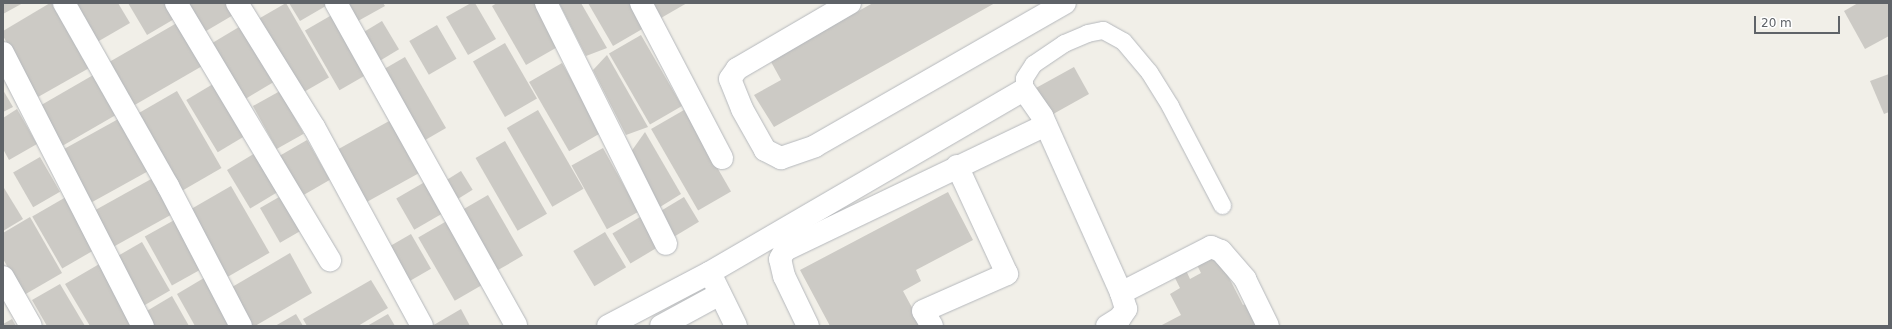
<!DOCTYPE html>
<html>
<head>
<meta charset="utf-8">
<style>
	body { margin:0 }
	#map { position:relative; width:1892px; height:329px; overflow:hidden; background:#f1efe8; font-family:"DejaVu Sans",sans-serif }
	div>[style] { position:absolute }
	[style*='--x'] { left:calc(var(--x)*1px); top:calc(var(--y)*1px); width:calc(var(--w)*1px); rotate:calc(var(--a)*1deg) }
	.building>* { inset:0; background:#cccac5; transform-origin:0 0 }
	.roads { filter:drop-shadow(0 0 1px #b5b8bc) drop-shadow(0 0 1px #b5b8bc) }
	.lane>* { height:17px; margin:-8.5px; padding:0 8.5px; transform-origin:8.5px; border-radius:8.5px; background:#fff }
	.street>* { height:22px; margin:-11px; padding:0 11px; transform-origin:11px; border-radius:11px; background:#fff }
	span { translate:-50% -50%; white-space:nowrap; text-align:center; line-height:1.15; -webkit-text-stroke:4px #fff; paint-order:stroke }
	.frame { position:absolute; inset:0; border:4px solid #5f6368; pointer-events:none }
	.scale { position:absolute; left:1754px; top:16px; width:86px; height:18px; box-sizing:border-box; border:2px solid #5f6368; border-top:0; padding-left:5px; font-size:12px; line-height:14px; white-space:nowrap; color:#5f6368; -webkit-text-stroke:3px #fff; paint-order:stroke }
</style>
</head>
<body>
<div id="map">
	<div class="building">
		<i style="clip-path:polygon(3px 3px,23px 3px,3px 14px)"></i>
		<i style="clip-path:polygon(50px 3px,54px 3px,91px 67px,38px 97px,3px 36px,3px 31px)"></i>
		<i style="clip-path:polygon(67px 3px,118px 3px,130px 23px,92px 45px)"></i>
		<i style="clip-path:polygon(128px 3px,174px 3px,181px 15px,147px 35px)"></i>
		<i style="clip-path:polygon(183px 3px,229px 3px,235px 14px,201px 34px)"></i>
		<i style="left:286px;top:3px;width:86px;height:33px;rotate:60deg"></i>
		<i style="clip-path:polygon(289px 3px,331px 3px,300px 21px)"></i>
		<i style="clip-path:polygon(347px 3px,383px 3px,385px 6px,358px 21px)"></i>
		<i style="clip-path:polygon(471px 3px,475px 3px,496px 39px,468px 55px,446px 17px)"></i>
		<i style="clip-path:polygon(497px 3px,537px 3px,561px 45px,526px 65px,492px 6px)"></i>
		<i style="clip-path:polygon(559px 3px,581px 3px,607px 48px,586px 56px)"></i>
		<i style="clip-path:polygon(588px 3px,630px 3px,644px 28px,613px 46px)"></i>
		<i style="clip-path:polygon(652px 3px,687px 3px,661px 18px)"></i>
		<i style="clip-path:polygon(873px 3px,995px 3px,774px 127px,754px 95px,781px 80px,770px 60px)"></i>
		<i style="clip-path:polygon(1858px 3px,1889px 3px,1889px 36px,1865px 49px,1844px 11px)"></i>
		<i style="left:337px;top:12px;width:69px;height:37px;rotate:60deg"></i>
		<i style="left:182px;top:20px;width:50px;height:84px;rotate:60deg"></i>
		<i style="left:382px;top:21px;width:33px;height:30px;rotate:59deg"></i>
		<i style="left:244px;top:24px;width:65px;height:37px;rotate:59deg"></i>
		<i style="left:437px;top:25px;width:39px;height:32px;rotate:60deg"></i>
		<i style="left:641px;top:35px;width:82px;height:37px;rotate:60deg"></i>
		<i style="left:505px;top:43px;width:64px;height:37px;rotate:60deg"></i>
		<i style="clip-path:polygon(607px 55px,648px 127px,626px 135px,593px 70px)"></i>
		<i style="left:405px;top:57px;width:82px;height:34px;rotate:60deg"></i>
		<i style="left:562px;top:63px;width:80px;height:38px;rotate:60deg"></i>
		<i style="left:1074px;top:67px;width:31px;height:43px;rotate:61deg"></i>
		<i style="left:95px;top:74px;width:46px;height:65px;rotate:60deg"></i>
		<i style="clip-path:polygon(1889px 74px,1889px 112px,1884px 114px,1870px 81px)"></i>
		<i style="left:218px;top:81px;width:61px;height:37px;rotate:59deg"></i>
		<i style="clip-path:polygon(3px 90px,13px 107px,3px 112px)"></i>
		<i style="left:177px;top:91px;width:89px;height:50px;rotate:60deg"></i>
		<i style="left:280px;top:91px;width:49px;height:31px;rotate:61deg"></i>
		<i style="clip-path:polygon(17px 109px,37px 144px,9px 160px,3px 149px,3px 118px)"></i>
		<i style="left:538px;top:110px;width:91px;height:36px;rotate:60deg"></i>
		<i style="left:684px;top:110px;width:94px;height:38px;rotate:60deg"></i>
		<i style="left:122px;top:117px;width:60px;height:75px;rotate:61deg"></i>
		<i style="left:391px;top:120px;width:60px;height:61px;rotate:61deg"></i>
		<i style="clip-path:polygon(645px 132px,681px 194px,652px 212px,628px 156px)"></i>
		<i style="left:307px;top:140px;width:46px;height:34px;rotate:60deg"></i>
		<i style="left:505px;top:141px;width:84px;height:34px;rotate:60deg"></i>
		<i style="left:603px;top:148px;width:73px;height:36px;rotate:61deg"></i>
		<i style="left:257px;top:152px;width:45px;height:35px;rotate:59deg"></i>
		<i style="left:40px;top:157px;width:40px;height:31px;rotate:60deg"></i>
		<i style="left:461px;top:171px;width:22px;height:17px;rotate:58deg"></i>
		<i style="left:153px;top:178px;width:41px;height:73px;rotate:61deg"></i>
		<i style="left:430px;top:179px;width:36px;height:39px;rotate:60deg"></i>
		<i style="left:231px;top:186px;width:77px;height:48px;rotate:60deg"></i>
		<i style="clip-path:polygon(4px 188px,23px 219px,3px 231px,3px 189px)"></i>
		<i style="clip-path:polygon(948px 192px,973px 240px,916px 270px,921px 281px,903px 291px,922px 326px,830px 326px,800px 270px)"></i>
		<i style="left:286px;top:193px;width:40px;height:30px;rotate:60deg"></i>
		<i style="left:488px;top:195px;width:70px;height:34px;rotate:60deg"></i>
		<i style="left:66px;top:197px;width:60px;height:39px;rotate:60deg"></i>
		<i style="left:684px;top:197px;width:29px;height:34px;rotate:59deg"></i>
		<i style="left:645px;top:214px;width:35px;height:38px;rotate:59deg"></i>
		<i style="clip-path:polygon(30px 217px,62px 273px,24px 295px,3px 259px,3px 233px)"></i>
		<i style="left:178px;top:218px;width:56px;height:38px;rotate:61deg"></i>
		<i style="left:452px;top:218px;width:73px;height:39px;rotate:60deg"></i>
		<i style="left:605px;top:232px;width:41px;height:37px;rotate:59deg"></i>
		<i style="left:411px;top:234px;width:40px;height:26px;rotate:60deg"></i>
		<i style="left:142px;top:242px;width:56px;height:37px;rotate:60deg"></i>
		<i style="clip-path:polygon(290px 253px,312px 293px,255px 326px,248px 326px,227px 290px)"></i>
		<i style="clip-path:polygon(1209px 254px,1221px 262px,1243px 305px,1250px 302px,1260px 326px,1160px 326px,1181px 315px,1170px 294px,1180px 288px,1173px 274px,1185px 268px,1190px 279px,1201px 273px,1195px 261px)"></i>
		<i style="clip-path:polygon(101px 263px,137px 326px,90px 326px,65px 284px)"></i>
		<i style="clip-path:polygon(209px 275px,239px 326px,195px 326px,177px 294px)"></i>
		<i style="clip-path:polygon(371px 280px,388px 308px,358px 326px,307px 326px,303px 319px)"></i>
		<i style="clip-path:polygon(60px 284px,85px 326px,47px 326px,32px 300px)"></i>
		<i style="clip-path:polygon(172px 296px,189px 326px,147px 326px,140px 315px)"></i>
		<i style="clip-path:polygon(461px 309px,470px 326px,432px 326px)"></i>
		<i style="clip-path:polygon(296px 314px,303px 326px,275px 326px)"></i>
		<i style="clip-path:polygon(388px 314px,395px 326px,367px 326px)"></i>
		<i style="clip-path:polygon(12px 319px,16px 326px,3px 326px,3px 324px)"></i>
	</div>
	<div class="roads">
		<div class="lane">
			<i style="--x:1024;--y:90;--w:12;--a:-90"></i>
			<i style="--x:1024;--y:78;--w:17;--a:-57"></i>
			<i style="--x:1033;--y:64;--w:37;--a:-34"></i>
			<i style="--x:1064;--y:43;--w:25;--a:-23"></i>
			<i style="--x:1087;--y:33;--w:16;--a:-11"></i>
			<i style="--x:1103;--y:30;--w:23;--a:29"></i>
			<i style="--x:1123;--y:41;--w:40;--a:50"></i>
			<i style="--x:1149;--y:72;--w:40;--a:58"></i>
			<i style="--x:1170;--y:106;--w:112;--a:62.3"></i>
		</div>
		<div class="street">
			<i style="--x:64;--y:3;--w:210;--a:60.4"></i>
			<i style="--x:168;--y:186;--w:158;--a:62.5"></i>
			<i style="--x:176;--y:3;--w:300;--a:59.1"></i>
			<i style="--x:237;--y:3;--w:146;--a:58.2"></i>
			<i style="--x:314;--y:127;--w:226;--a:61.5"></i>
			<i style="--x:336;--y:3;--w:369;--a:60.8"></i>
			<i style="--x:546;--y:3;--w:269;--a:63.5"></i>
			<i style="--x:641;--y:3;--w:175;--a:62.4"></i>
			<i style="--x:850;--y:3;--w:131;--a:149.7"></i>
			<i style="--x:737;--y:69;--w:12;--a:125"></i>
			<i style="--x:730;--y:79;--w:32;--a:68"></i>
			<i style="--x:742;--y:109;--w:47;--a:60.7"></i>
			<i style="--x:765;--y:150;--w:18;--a:27"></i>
			<i style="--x:781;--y:158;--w:36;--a:-19"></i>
			<i style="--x:815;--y:146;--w:288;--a:-29.8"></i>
			<i style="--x:3;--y:53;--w:307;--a:62.9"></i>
			<i style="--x:3;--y:277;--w:56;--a:60.3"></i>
			<i style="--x:714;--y:281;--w:50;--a:63.9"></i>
			<i style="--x:608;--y:326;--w:114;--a:-27.7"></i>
			<i style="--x:709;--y:273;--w:364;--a:-30.2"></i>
			<i style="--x:1024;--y:90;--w:32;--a:55"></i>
			<i style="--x:1042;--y:116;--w:194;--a:65.9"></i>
			<i style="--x:1121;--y:293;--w:101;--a:-27.1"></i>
			<i style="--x:1211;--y:247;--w:11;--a:22"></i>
			<i style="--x:1221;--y:251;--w:37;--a:49"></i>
			<i style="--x:1245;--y:279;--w:52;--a:63.9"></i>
			<i style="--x:661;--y:326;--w:67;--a:-28.5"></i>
			<i style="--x:808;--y:326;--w:55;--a:-115.6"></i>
			<i style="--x:784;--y:276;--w:17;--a:-103"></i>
			<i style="--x:780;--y:259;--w:10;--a:-61"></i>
			<i style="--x:785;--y:250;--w:289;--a:-25.6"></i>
			<i style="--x:932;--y:326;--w:17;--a:-121"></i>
			<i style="--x:923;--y:311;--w:92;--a:-23.8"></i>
			<i style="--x:1007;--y:274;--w:119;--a:-114.8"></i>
			<i style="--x:1107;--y:326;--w:15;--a:-32"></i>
			<i style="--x:1120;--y:318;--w:11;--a:-56"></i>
			<i style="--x:1126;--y:309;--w:17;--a:-107"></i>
		</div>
	</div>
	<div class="frame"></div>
	<div class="scale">20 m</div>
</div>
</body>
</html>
